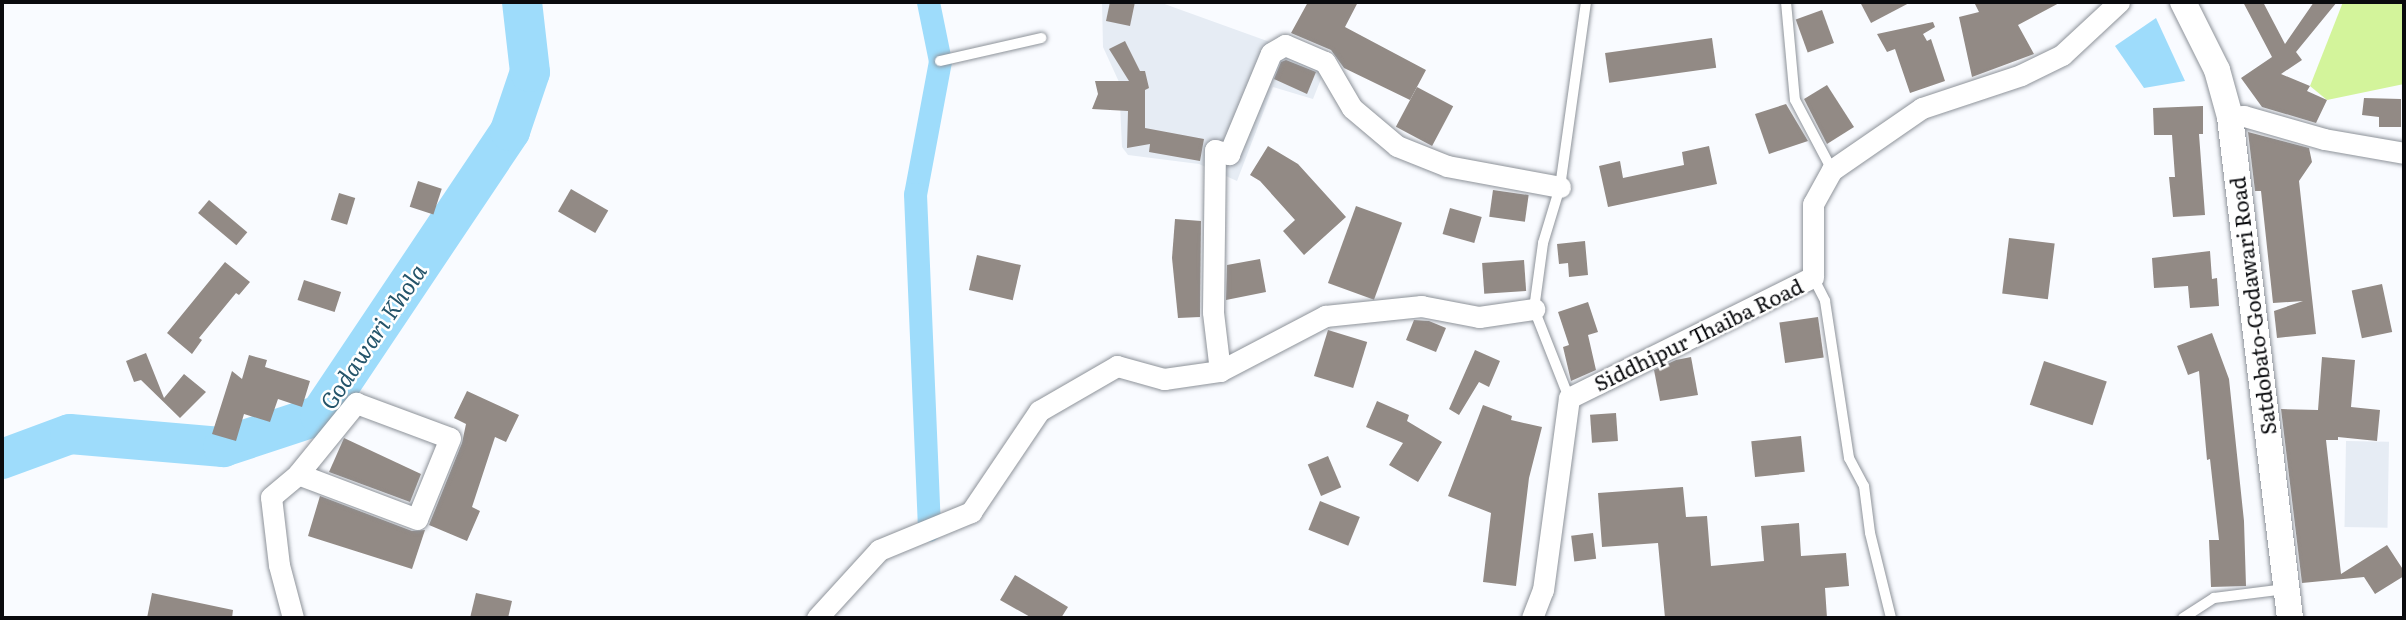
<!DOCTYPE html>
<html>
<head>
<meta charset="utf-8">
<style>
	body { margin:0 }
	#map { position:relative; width:2406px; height:620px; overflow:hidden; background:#f9fbff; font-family:Literata,serif }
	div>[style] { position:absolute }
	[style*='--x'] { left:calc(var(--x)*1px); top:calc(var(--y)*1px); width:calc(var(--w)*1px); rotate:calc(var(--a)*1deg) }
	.built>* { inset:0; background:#e6ecf4; transform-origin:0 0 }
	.green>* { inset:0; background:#d3f49b }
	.water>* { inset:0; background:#9edcfb }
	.canal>* { height:23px; margin:-11.5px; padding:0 11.5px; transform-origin:11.5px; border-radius:11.5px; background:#9edcfb }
	.river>* { height:40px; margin:-20px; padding:0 20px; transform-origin:20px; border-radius:20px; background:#9edcfb }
	.building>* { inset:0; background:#928a85; transform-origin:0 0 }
	.roads { filter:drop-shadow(0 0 2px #8e939a) drop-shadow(0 0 2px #8e939a) }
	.service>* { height:10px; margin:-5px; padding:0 5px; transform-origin:5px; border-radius:5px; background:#fff }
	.minor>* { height:21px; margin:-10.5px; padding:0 10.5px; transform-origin:10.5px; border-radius:10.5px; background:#fff }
	.tertiary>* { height:26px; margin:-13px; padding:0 13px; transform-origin:13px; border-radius:13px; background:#fff }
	span { translate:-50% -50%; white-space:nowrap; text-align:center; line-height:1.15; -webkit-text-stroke:5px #fff; paint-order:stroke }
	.street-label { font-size:21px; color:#0a0b0e }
	.water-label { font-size:23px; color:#24546a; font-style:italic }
	.frame { position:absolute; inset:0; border:4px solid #0a0b0e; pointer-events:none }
</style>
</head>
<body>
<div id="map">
	<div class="built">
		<i style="clip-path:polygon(1102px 2px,1159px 2px,1278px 45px,1325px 69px,1313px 99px,1273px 87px,1237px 181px,1199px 164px,1128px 155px,1122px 147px,1119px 82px,1103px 47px)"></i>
		<i style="left:2346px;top:441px;width:43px;height:86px;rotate:1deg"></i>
	</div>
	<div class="green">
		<i style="clip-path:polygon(2343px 2px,2404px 2px,2404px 84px,2327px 100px,2310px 86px)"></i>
	</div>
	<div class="water">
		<i style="clip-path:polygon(2156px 18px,2185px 81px,2144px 88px,2115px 46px)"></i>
	</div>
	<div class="canal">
		<i style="--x:928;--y:2;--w:60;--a:78.5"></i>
		<i style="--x:940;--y:61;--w:135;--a:100.6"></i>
		<i style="--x:915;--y:194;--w:336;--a:87.6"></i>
	</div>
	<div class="river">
		<i style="--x:2;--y:459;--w:72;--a:-20.2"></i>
		<i style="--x:70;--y:434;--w:154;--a:4.9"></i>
		<i style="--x:223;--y:447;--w:102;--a:-18.3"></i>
		<i style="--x:320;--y:415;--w:342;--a:-56.2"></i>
		<i style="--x:510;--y:131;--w:62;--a:-71.3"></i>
		<i style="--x:530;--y:72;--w:70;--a:-96.5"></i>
	</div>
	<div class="building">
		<i style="clip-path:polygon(1110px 2px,1135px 2px,1130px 26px,1106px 21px)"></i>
		<i style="clip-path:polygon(1308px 2px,1358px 2px,1345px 27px,1426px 70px,1410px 100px,1344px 68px,1331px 50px,1291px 33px)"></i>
		<i style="clip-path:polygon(1860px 2px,1911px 2px,1871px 23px)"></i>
		<i style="clip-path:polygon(1974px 2px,2061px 2px,2018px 25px,2034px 54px,1972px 77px,1959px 17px,1979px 12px)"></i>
		<i style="clip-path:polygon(2243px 2px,2263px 2px,2285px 44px,2314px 2px,2337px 2px,2296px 52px,2302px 60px,2281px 74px,2310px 86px,2307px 91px,2327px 100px,2316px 123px,2262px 107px,2241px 78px,2272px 57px)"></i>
		<i style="left:1822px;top:10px;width:35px;height:28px;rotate:70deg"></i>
		<i style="clip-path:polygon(1933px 22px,1935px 27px,1923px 34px,1927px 41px,1931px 39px,1945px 81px,1910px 93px,1895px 49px,1887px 52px,1877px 34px)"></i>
		<i style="left:1712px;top:38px;width:30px;height:108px;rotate:82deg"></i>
		<i style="clip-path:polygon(1125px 41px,1140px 71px,1145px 71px,1149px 88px,1145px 90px,1145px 128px,1204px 139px,1200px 161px,1149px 152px,1150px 144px,1127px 148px,1128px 111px,1092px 109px,1098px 94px,1095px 81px,1129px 81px,1109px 49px)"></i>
		<i style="clip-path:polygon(1286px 60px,1316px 72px,1307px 94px,1274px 79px,1281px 62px)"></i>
		<i style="clip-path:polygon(1827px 85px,1854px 127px,1827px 144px,1804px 99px)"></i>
		<i style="left:1417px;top:87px;width:41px;height:45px;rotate:28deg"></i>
		<i style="clip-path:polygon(2364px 98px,2401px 99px,2401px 127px,2379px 127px,2379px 117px,2362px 115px)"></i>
		<i style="clip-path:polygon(1786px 104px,1808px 141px,1769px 154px,1755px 114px)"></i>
		<i style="clip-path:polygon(2203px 106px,2203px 134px,2199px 134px,2205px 215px,2173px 217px,2169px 177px,2175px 177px,2172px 135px,2154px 135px,2153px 108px)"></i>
		<i style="clip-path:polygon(2248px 132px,2309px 148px,2312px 162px,2299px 181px,2316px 334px,2277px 338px,2274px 311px,2303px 301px,2273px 303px,2261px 191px,2255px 191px)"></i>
		<i style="clip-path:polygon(1268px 146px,1298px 164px,1346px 217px,1304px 255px,1283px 231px,1295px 220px,1260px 181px,1250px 175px)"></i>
		<i style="clip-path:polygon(1709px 146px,1717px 184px,1608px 207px,1599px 166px,1620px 161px,1623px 178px,1684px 165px,1682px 152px)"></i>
		<i style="left:418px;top:181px;width:25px;height:27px;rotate:18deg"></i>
		<i style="left:571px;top:189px;width:43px;height:26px;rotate:30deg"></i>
		<i style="left:1493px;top:190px;width:36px;height:27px;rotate:8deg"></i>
		<i style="left:339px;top:193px;width:17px;height:28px;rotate:17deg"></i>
		<i style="left:209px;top:200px;width:50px;height:17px;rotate:40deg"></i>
		<i style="left:1356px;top:206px;width:49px;height:82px;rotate:20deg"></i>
		<i style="left:1450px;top:208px;width:33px;height:27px;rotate:16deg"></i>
		<i style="clip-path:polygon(1175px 219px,1201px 221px,1200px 317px,1178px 318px,1172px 258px)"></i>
		<i style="left:2009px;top:238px;width:46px;height:56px;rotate:7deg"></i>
		<i style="clip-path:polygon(1585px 241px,1588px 275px,1569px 277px,1568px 263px,1559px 264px,1557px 244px)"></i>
		<i style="clip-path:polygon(2210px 251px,2212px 279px,2217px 278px,2219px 306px,2190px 308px,2188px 286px,2154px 288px,2152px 258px)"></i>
		<i style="left:977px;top:255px;width:45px;height:36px;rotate:13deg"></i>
		<i style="clip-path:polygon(1260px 259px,1266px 292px,1226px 300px,1227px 265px)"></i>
		<i style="left:1524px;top:260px;width:31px;height:42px;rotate:86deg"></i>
		<i style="clip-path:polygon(225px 262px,250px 282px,239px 295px,236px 293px,199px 338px,202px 340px,192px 354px,167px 333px)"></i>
		<i style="left:304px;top:280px;width:39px;height:21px;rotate:18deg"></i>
		<i style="left:2382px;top:284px;width:49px;height:31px;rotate:78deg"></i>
		<i style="clip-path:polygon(1588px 302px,1598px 332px,1588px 335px,1596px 370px,1571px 381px,1563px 347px,1569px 345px,1558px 312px)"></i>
		<i style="left:1818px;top:317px;width:41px;height:39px;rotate:82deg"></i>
		<i style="clip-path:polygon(1414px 320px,1429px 321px,1446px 328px,1436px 352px,1406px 340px)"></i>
		<i style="left:1328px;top:330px;width:41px;height:48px;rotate:17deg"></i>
		<i style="clip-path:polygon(2212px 333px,2229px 379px,2244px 521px,2246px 586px,2211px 587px,2209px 540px,2219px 540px,2210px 459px,2207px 460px,2199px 371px,2188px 375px,2177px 346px)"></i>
		<i style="clip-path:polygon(1475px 350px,1500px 361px,1489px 387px,1479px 382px,1459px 415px,1449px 409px)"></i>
		<i style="clip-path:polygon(146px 353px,164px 398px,184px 374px,206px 392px,180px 418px,141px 380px,134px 382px,126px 361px)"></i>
		<i style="clip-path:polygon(249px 355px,267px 360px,265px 367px,310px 381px,302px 407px,278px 399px,270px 422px,244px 414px,236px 441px,212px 434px,232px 371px,242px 379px)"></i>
		<i style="clip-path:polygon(1691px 357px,1698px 395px,1660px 401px,1654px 370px,1676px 360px)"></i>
		<i style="clip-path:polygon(2322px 357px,2355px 360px,2351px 407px,2380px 410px,2377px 441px,2338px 437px,2338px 440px,2326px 440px,2341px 574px,2387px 545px,2404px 571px,2404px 576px,2375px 594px,2364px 577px,2302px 583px,2281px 409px,2318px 410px)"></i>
		<i style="left:2044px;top:361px;width:66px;height:46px;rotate:18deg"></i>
		<i style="clip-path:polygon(467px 391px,519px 415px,506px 442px,495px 437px,472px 507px,480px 511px,467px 541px,429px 525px,462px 443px,466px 424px,454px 418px)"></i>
		<i style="clip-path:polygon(1377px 401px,1409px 415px,1407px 421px,1442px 442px,1418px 482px,1389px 465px,1403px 443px,1366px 427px)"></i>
		<i style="clip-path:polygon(1483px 405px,1512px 416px,1511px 420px,1542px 427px,1529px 478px,1516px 586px,1483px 582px,1491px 513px,1448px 496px)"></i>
		<i style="left:1616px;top:413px;width:28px;height:26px;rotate:86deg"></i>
		<i style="left:1801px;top:436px;width:36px;height:50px;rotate:84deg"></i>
		<i style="clip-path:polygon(344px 438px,421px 474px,410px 502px,329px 472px)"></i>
		<i style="left:1328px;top:456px;width:34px;height:22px;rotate:67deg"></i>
		<i style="clip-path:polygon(1683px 487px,1686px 517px,1707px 516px,1711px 566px,1764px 561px,1761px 526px,1799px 523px,1801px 556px,1846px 553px,1849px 586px,1825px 588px,1827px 618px,1665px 618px,1658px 543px,1602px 547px,1598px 493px)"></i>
		<i style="clip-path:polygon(320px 496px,412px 531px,425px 530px,412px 569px,308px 536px)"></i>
		<i style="left:1320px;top:501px;width:43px;height:31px;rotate:22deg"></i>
		<i style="left:1593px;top:533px;width:26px;height:22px;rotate:83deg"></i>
		<i style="clip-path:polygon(1015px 575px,1068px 607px,1061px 618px,1032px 618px,1000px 600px)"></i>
		<i style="clip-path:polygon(152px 593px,233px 610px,232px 618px,147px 618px)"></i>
		<i style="clip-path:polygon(476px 593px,512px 601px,508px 618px,470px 618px)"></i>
	</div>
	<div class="roads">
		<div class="service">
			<i style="--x:1786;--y:2;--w:98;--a:84.8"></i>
			<i style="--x:1795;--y:100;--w:79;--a:62.1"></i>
			<i style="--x:940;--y:61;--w:104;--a:-12.8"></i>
			<i style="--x:1813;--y:277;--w:27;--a:63"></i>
			<i style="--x:1825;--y:301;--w:159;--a:81.3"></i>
			<i style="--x:1849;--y:458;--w:32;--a:62"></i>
			<i style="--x:1864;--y:486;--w:47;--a:82.7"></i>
			<i style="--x:1870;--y:533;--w:88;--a:76.1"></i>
			<i style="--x:1569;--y:398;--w:96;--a:-111.5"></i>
			<i style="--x:1534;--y:309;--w:67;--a:-82.2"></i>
			<i style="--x:1543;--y:243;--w:59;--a:-73.1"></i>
			<i style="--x:1560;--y:187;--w:187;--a:-82"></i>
			<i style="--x:2183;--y:618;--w:37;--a:-33"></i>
			<i style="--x:2214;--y:598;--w:72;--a:-7.2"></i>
		</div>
		<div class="minor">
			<i style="--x:2230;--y:117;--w:14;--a:-4"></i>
			<i style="--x:2244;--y:116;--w:83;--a:16"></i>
			<i style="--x:2324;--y:139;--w:81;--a:9.9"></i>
			<i style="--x:1220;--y:371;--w:59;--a:-96.8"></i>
			<i style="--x:1213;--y:312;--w:162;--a:-89.3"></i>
			<i style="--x:1215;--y:150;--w:15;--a:16"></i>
			<i style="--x:1229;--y:154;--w:109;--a:-67.4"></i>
			<i style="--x:1271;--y:53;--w:16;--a:-30"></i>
			<i style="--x:1285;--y:45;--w:43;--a:23"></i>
			<i style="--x:1325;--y:62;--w:53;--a:59.6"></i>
			<i style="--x:1352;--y:108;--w:59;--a:40.2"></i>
			<i style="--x:1397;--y:146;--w:54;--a:21.8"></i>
			<i style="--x:1447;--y:166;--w:115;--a:10.5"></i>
			<i style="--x:293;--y:618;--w:55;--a:-104.8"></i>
			<i style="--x:279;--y:565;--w:68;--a:-96.7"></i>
			<i style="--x:271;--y:497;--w:35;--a:-40"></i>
			<i style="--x:298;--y:474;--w:92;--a:-50.8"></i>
			<i style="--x:356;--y:403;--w:100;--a:20.4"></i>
			<i style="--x:450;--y:438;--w:87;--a:112.2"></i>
			<i style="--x:417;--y:519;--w:127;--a:-159.3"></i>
			<i style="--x:817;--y:618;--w:92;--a:-47.6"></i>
			<i style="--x:879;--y:550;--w:100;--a:-22.4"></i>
			<i style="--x:971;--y:512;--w:122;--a:-56"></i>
			<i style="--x:1039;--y:411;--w:90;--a:-30"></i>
			<i style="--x:1117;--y:366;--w:49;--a:15.5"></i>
			<i style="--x:1164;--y:379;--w:57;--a:-8.1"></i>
			<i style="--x:1220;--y:371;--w:119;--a:-27.6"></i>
			<i style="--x:1325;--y:316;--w:97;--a:-5.9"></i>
			<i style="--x:1421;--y:306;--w:59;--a:10.7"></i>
			<i style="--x:1479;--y:317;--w:56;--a:-8.3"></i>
			<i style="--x:1532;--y:618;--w:30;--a:-69"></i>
			<i style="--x:1543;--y:590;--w:194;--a:-82.3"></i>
			<i style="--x:1569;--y:398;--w:272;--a:-26.4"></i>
			<i style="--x:1813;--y:277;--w:73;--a:-90"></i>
			<i style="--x:1813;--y:204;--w:39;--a:-61"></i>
			<i style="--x:1832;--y:170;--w:109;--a:-34.6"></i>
			<i style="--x:1922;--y:108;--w:104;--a:-18.4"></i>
			<i style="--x:2021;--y:75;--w:46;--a:-26"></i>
			<i style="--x:2062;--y:55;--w:78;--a:-42.9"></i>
		</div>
		<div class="tertiary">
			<i style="--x:2183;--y:2;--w:76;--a:63.4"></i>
			<i style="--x:2217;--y:70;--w:49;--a:74.5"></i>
			<i style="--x:2230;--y:117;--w:505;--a:83.17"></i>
		</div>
	</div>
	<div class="street-label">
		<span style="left:2252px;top:306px;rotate:-97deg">Satdobato-Godawari Road</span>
		<span style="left:1698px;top:334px;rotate:-26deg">Siddhipur Thaiba Road</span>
	</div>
	<div class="water-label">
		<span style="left:372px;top:336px;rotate:-56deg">Godawari Khola</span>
	</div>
	<div class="frame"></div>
</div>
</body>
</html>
